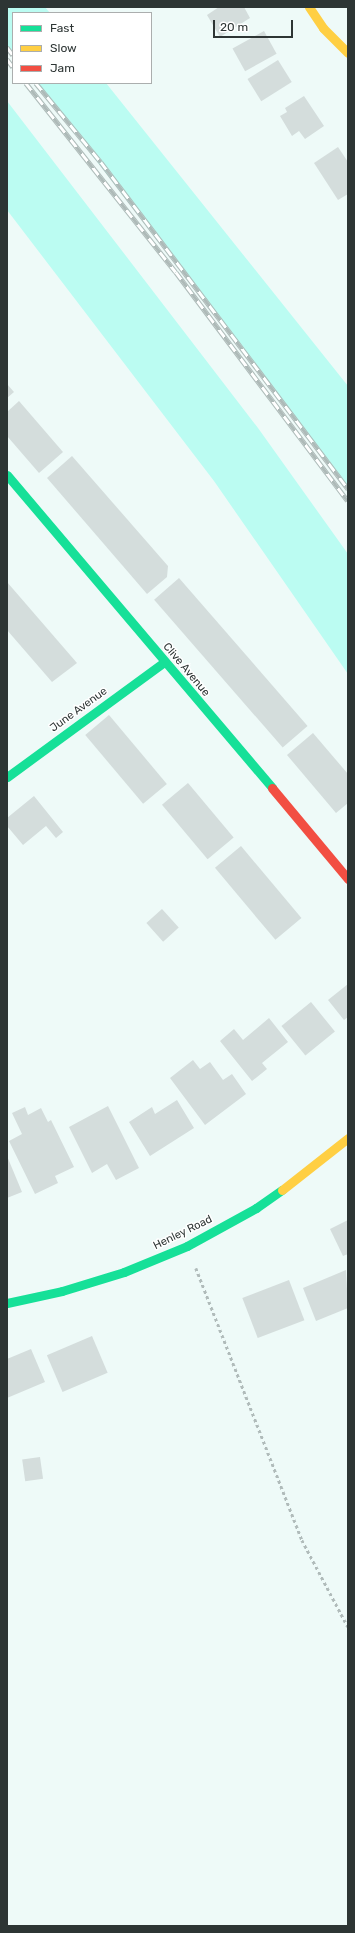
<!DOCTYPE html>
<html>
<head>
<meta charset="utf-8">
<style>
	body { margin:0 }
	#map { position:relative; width:355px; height:1933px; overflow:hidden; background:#eefaf8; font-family:Rubik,sans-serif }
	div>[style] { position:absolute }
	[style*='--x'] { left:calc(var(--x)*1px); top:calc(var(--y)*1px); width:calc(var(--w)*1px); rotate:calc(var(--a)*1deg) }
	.green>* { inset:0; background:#bbfcf2 }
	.building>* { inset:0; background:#d4dddc; transform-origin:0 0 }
	.path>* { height:2.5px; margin-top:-1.25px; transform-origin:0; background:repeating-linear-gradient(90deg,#b0bbba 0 3px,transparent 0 6px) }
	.fast>* { height:9px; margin:-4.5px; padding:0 4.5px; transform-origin:4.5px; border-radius:4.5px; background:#16e098 }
	.slow>* { height:9px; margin:-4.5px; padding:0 4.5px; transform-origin:4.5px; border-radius:4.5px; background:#ffcf43 }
	.jam>* { height:9px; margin:-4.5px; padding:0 4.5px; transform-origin:4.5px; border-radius:4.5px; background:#f24e42 }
	.rail>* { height:4.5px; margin-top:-2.25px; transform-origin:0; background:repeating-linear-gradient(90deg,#fff 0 9px,#aebab8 0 18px); box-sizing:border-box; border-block:1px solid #aebab8 }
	span { translate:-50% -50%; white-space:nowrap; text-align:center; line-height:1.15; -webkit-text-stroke:3px #fff; paint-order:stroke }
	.street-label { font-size:11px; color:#2d3534 }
	.frame { position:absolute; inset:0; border:8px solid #2d3534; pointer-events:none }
	.legend { position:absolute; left:12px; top:12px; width:140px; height:72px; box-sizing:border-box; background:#fff; border:1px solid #abaeae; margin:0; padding:5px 7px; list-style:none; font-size:12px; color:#2d3534 }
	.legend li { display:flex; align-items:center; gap:8px; height:20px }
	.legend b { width:20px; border:1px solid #abaeae }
	.scale { position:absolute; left:213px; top:20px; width:80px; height:18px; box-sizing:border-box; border:2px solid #2d3534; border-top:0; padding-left:5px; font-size:12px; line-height:14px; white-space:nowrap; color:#2d3534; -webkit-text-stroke:3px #fff; paint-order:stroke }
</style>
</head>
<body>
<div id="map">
	<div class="green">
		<i style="clip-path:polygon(7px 7px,45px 7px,50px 13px,13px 13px,13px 53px,7px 45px)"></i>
		<i style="clip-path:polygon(36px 83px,106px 83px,348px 386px,348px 491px,258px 369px)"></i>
		<i style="clip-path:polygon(7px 101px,258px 428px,348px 554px,348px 674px,214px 481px,7px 210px)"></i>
	</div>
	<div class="building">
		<i style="clip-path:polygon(219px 7px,244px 7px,250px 18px,220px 37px,207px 15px)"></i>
		<i style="left:264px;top:31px;width:26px;height:36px;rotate:61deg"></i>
		<i style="left:278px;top:60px;width:26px;height:36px;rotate:58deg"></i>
		<i style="clip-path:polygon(304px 96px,324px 126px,305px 139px,299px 131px,292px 136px,280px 116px,287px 112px,285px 108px)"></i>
		<i style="clip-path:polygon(338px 147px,348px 162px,348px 194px,338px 200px,314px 163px)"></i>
		<i style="clip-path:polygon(7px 384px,14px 392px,7px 398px)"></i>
		<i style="clip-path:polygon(19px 401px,63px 452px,39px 473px,7px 436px,7px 412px)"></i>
		<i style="clip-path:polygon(72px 456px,168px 566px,167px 577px,147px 594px,47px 478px)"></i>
		<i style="left:179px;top:578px;width:196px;height:33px;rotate:49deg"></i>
		<i style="clip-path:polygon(7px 582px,77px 663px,52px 682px,7px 630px)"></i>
		<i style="left:109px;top:715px;width:90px;height:31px;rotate:50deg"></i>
		<i style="clip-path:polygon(313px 733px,348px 774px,348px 803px,336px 813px,287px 755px)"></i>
		<i style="left:188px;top:783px;width:71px;height:34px;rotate:50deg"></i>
		<i style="clip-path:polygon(34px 796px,63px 832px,56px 838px,46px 826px,23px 845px,7px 826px,7px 818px)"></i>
		<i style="left:241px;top:846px;width:94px;height:34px;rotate:50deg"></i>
		<i style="left:162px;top:909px;width:25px;height:21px;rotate:48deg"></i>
		<i style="clip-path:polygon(348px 984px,348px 1017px,344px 1020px,328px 1000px)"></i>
		<i style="left:311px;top:1002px;width:38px;height:38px;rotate:51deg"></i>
		<i style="clip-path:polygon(269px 1018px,288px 1042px,262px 1063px,267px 1069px,252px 1081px,220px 1041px,234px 1029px,243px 1040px)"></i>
		<i style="clip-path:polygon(193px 1060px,200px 1069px,210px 1062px,223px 1080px,232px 1074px,246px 1094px,205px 1125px,170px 1078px)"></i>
		<i style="clip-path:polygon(177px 1100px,194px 1128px,150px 1156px,129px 1122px,152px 1107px,155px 1114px)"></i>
		<i style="clip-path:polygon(108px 1106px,139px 1168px,116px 1180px,107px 1164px,92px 1173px,69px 1127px)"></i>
		<i style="clip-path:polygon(25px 1107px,28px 1115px,41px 1108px,48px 1122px,51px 1120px,74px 1167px,55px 1176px,58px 1183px,35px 1194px,9px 1141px,22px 1134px,12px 1113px)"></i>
		<i style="clip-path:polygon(7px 1156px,22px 1192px,7px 1198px)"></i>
		<i style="clip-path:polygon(348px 1220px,348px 1254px,343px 1256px,330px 1229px)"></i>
		<i style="clip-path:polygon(346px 1270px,348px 1308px,316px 1321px,303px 1288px)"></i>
		<i style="left:289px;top:1280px;width:43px;height:50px;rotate:69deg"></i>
		<i style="left:92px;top:1336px;width:40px;height:49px;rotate:67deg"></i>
		<i style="clip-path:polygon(31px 1349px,45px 1382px,7px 1398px,7px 1359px)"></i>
		<i style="left:40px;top:1457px;width:22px;height:18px;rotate:82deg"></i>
	</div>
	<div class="path">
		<i style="--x:196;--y:1268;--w:292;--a:68.7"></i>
		<i style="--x:302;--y:1540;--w:98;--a:62.1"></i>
	</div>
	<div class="fast">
		<i style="--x:7;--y:475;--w:410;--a:49.7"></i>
		<i style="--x:7;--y:777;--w:195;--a:-36.2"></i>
		<i style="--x:7;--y:1303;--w:56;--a:-12.3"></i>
		<i style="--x:62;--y:1291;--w:65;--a:-17"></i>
		<i style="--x:124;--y:1272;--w:68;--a:-22.4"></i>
		<i style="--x:187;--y:1246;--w:79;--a:-28.8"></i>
		<i style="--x:256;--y:1208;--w:32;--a:-35"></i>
	</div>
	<div class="slow">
		<i style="--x:309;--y:7;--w:25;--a:56"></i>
		<i style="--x:323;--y:28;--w:35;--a:45"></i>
		<i style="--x:282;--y:1190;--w:84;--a:-38.2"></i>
	</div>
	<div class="jam">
		<i style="--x:272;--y:788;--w:119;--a:50.1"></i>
	</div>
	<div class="rail">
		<i style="--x:7;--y:47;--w:10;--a:53"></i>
		<i style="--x:7;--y:59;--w:10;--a:53"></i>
		<i style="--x:26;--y:83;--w:241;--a:51.6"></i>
		<i style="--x:176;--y:272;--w:286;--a:53.1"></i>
		<i style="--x:36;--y:83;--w:102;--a:50.6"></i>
		<i style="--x:101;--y:162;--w:410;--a:52.9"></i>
	</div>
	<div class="street-label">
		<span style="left:186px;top:670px;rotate:50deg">Clive Avenue</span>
		<span style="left:79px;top:710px;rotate:-36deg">June Avenue</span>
		<span style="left:183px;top:1233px;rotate:-26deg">Henley Road</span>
	</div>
	<div class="frame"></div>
	<ul class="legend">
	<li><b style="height:5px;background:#16e098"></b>Fast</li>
	<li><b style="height:5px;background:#ffcf43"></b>Slow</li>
	<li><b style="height:5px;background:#f24e42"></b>Jam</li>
	</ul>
	<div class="scale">20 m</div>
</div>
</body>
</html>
